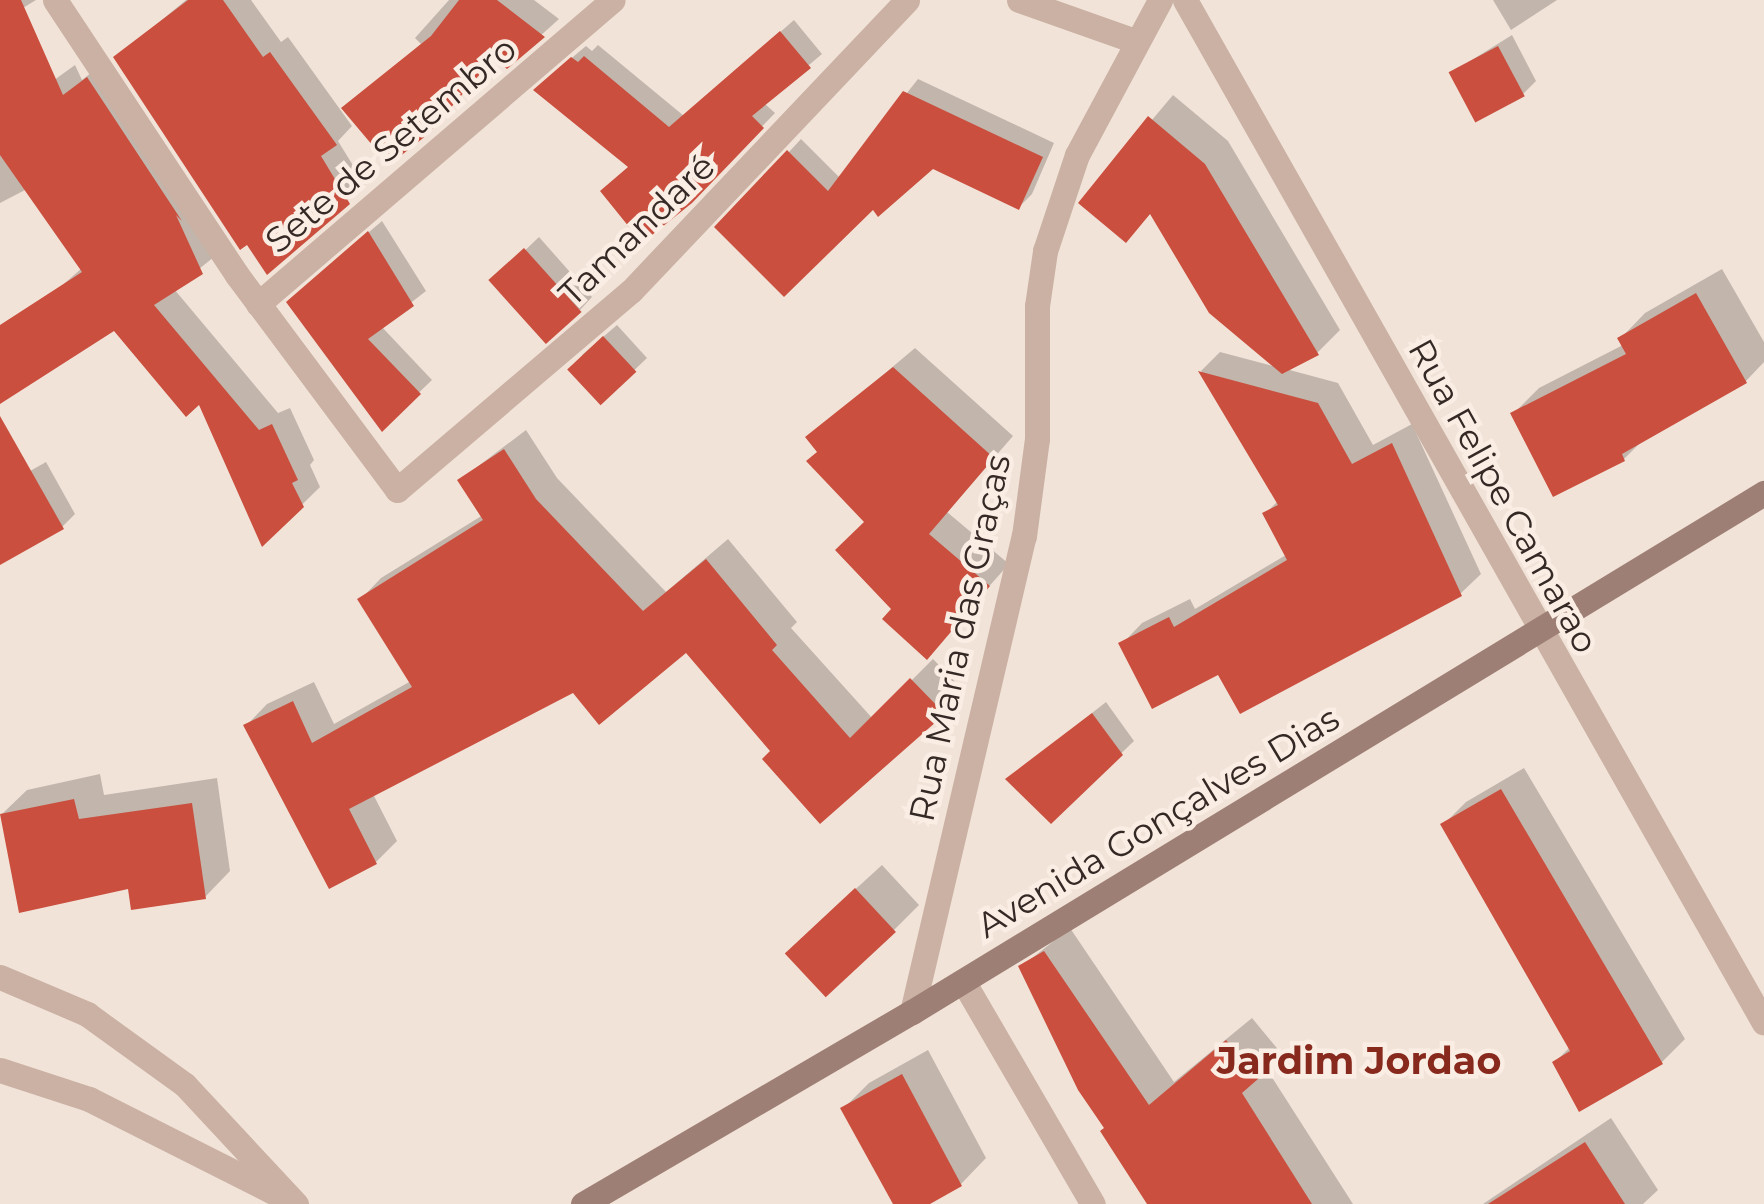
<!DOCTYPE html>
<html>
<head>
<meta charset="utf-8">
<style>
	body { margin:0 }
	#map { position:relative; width:1764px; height:1204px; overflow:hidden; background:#f2e3d8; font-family:Montserrat,sans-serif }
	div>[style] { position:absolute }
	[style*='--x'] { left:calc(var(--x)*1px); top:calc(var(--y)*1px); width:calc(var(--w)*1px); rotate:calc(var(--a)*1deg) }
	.shadow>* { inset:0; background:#0003 }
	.building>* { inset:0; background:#ca4f3e; transform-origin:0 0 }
	.street>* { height:25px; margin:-12.5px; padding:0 12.5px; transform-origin:12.5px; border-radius:12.5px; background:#cab1a4 }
	.secondary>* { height:25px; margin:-12.5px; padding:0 12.5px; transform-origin:12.5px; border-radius:12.5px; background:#9e7f75 }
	span { translate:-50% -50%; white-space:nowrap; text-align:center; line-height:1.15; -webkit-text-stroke:9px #faede4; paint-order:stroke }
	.street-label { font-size:35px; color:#352926 }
	.neighbourhood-label { font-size:38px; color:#87291c; font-weight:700 }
</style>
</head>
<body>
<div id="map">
	<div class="shadow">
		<i style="clip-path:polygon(0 0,36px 0,0 22px)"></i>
		<i style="clip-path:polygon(186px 0,251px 0,281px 42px,288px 37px,352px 126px,338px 141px,365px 185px,268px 271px,116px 58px)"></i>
		<i style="clip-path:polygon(449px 0,534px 0,559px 19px,507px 66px,495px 55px,344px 108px,421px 44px,415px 38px)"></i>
		<i style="clip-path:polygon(1493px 0,1557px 0,1511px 30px)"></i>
		<i style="clip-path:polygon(794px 20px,822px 54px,764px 103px,775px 113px,704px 187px,630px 166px,549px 77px,586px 46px,592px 51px,598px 45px,684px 116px)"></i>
		<i style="clip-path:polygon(1512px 35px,1536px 81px,1523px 94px,1451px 73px)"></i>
		<i style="clip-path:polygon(106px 61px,219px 253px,174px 289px,278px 413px,290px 408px,314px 460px,310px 465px,320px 487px,263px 543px,200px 401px,114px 327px,0 401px,0 340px,82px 268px,27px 189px,0 203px,0 119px,75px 65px,82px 80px)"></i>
		<i style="clip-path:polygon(918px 79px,1054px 143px,1032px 194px,1019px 207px,933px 166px,873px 207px,784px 294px,789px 152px,801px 139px,840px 178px)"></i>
		<i style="clip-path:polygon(1173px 95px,1228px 141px,1340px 330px,1317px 353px,1286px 369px,1338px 383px,1373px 445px,1412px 424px,1481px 574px,1460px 594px,1219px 671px,1122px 644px,1142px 623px,1190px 599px,1195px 609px,1286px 555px,1265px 514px,1278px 501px,1201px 371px,1220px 352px,1277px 367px,1152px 212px,1125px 240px,1082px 203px)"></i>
		<i style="clip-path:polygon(382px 221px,426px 291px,381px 326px,432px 380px,382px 428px,302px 289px)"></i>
		<i style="clip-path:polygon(539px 237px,592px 297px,580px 310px,493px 281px)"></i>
		<i style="clip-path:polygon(1722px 269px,1764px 342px,1764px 362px,1746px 381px,1644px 439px,1624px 459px,1513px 414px,1539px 388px,1623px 345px,1620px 339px,1645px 313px)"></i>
		<i style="clip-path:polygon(617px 325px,647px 358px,600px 403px,582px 355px)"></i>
		<i style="clip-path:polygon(915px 348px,1013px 436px,947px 512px,1009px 564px,927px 656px,894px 608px,867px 522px,808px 438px)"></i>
		<i style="clip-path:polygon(526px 430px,557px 478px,666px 592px,728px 539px,797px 622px,791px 628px,873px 719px,933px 659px,964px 691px,820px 820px,773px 751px,687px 649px,574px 690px,373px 794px,397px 841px,376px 862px,246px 726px,267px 704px,314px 682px,334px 724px,411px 681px,360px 600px,381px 578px,483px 515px,460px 480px)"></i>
		<i style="clip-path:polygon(46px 462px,75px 514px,62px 527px,0 549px,0 488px)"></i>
		<i style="clip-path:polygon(1106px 702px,1134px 741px,1051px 821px,1008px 779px)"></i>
		<i style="clip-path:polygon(1524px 768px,1685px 1039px,1662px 1062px,1555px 1062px,1570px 1047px,1443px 825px,1466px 802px)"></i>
		<i style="clip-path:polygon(100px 774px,104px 795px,217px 778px,230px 871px,205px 897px,130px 886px,1px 815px,27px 790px)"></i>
		<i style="clip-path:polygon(882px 865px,919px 905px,894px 930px,814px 927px)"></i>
		<i style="clip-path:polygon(1070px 928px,1174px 1082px,1252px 1018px,1281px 1053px,1266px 1068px,1353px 1204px,1150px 1204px,1021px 967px)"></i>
		<i style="clip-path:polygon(928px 1050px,986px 1158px,961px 1184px,925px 1204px,896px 1204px,843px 1109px,869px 1083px)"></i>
		<i style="clip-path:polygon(1611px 1118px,1658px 1190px,1643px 1204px,1483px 1204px)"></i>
	</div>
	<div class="building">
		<i style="clip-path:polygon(0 0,21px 0,63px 95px,87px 77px,182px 221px,176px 215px,203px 274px,154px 305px,259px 430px,272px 424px,298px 480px,292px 483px,304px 507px,262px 547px,199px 405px,186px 417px,114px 331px,0 404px,0 325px,82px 272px,0 155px)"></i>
		<i style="clip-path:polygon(188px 0,223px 0,263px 57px,270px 52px,337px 145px,321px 156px,350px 204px,267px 275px,247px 245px,240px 250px,113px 57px)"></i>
		<i style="clip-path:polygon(459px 0,497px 0,545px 37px,507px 69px,494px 58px,427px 135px,389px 165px,341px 108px,431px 36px)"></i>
		<i style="clip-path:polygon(780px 31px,811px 68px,752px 116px,764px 128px,692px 203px,642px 243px,600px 191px,628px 167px,533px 90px,571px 57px,578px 62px,584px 56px,669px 127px)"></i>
		<i style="left:1498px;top:46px;width:57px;height:56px;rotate:62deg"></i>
		<i style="clip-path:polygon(903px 91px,1043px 157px,1019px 210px,933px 169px,878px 217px,873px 210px,784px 297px,714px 227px,787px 150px,828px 191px)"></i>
		<i style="clip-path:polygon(1148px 116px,1205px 164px,1319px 355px,1282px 374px,1209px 313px,1150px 214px,1126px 243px,1078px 203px)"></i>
		<i style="clip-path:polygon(368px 231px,414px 306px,368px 339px,421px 394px,382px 432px,286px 302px)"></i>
		<i style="left:524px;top:248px;width:86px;height:48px;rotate:48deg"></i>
		<i style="clip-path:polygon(1696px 293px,1747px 383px,1622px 454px,1625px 461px,1553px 497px,1510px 413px,1626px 354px,1617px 338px)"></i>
		<i style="left:603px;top:336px;width:49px;height:49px;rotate:47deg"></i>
		<i style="clip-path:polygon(893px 367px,994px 458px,929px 534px,990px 586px,927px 660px,882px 619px,891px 609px,835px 550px,864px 522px,806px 461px,817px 452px,805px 437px)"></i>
		<i style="clip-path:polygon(1198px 371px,1318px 403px,1352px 464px,1392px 443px,1462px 596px,1240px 714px,1218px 675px,1152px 709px,1118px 643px,1169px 617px,1174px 627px,1287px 560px,1262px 513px,1278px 505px)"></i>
		<i style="clip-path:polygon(0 416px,64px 529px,0 565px)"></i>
		<i style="clip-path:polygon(504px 449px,536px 499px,643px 611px,706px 559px,777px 645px,772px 650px,850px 738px,910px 678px,945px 714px,820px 824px,762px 759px,770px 751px,686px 653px,599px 725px,573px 693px,349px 809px,377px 864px,329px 889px,243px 725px,293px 701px,312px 743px,412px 687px,357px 599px,483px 520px,457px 480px)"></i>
		<i style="clip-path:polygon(1092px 713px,1123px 755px,1051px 824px,1005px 779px)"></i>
		<i style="clip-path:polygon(1501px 789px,1663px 1064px,1579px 1112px,1552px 1062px,1570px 1051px,1440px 824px)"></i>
		<i style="clip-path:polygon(74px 799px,79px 819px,192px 803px,206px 899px,131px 910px,128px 889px,19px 913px,0 814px)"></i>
		<i style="left:855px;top:888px;width:60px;height:96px;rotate:47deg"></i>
		<i style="clip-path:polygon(1044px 951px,1149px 1105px,1226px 1040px,1258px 1079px,1242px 1093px,1312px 1204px,1147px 1204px,1100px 1131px,1104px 1128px,1078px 1090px,1018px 966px)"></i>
		<i style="clip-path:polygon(902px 1074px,962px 1186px,930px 1204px,893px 1204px,840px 1108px)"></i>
		<i style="clip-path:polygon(1585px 1142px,1625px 1204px,1488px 1204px)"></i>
	</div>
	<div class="street">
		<i style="--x:55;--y:0;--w:330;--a:56.5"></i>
		<i style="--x:237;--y:275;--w:268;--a:53.3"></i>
		<i style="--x:397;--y:490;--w:307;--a:-40.4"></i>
		<i style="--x:631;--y:291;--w:401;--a:-46.5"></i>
		<i style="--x:1019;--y:0;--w:123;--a:19.5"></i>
		<i style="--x:1185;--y:0;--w:1175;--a:60.49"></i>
		<i style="--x:258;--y:304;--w:467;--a:-40.6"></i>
		<i style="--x:0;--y:977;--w:95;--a:23"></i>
		<i style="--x:87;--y:1014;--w:121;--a:35.9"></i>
		<i style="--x:185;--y:1085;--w:163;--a:47"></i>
		<i style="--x:963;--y:981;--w:258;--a:59.8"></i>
		<i style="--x:912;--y:1012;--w:489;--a:-76.8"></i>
		<i style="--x:1024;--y:536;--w:98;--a:-82.4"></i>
		<i style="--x:1037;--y:439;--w:133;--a:-90"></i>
		<i style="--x:1037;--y:306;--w:56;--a:-81.7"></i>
		<i style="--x:1045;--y:251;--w:101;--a:-71.6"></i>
		<i style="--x:1077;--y:155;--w:176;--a:-61.8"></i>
		<i style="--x:0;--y:1070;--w:94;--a:18"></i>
		<i style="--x:89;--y:1099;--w:211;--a:26.8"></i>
	</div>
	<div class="secondary">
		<i style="--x:583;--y:1204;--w:381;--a:-30.3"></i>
		<i style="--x:912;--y:1012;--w:998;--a:-31.35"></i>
	</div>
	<div class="street-label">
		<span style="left:391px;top:145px;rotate:-40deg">Sete de Setembro</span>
		<span style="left:637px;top:230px;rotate:-44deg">Tamandaré</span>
		<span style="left:1503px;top:496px;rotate:61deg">Rua Felipe Camarao</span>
		<span style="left:960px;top:638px;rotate:-78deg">Rua Maria das Graças</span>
		<span style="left:1158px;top:822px;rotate:-31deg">Avenida Gonçalves Dias</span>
	</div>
	<div class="neighbourhood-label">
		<span style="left:1359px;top:1061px">Jardim Jordao</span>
	</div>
</div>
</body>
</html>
